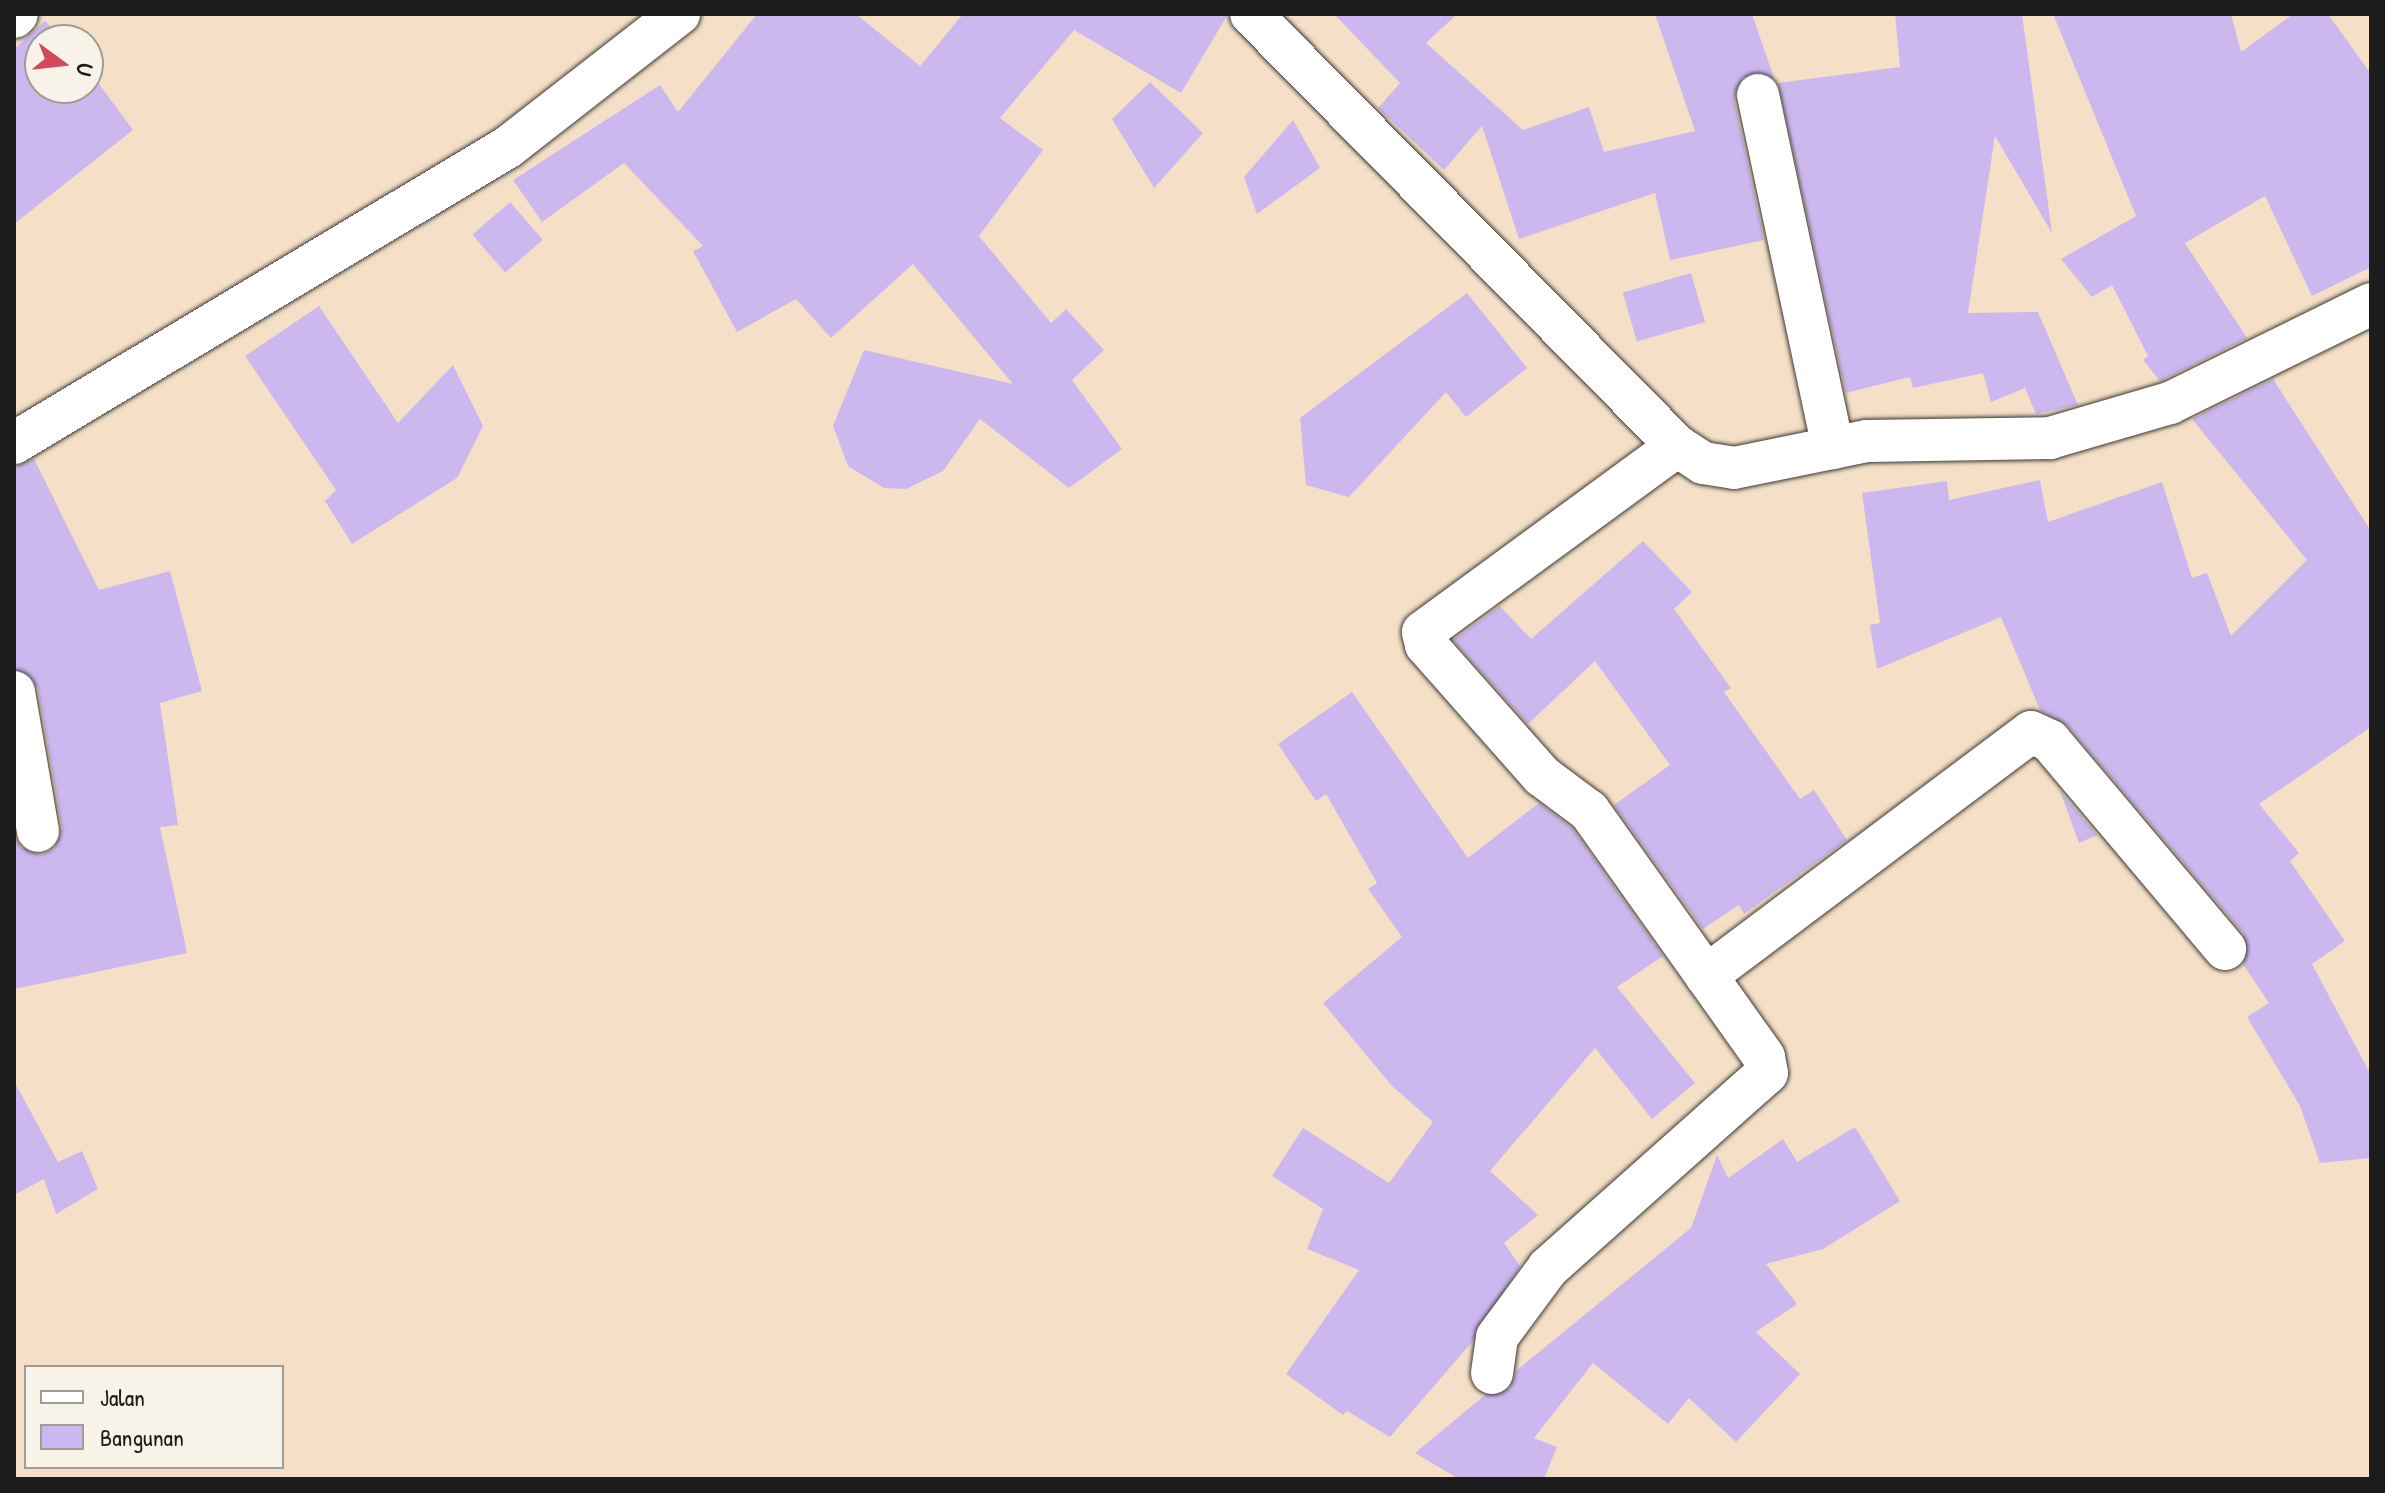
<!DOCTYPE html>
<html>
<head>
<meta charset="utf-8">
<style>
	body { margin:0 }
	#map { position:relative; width:2385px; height:1493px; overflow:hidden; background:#f5e0c7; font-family:"Patrick Hand",sans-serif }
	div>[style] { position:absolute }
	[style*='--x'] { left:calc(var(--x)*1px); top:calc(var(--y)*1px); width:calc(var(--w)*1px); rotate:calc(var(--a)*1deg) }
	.building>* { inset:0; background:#ccb8ee; transform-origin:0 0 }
	.roads { filter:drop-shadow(0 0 2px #3d3936) drop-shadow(0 0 2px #3d3936) }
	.minor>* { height:42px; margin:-21px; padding:0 21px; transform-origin:21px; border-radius:21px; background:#fff }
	span { translate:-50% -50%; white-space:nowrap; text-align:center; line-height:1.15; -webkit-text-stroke:6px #f7f3e8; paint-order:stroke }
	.frame { position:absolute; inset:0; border:16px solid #1c1c1c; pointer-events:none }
	.legend { position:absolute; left:24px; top:1365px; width:260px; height:104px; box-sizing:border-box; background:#f7f3e8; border:2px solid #9f9d96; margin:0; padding:10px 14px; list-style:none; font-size:24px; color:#1c1c1c }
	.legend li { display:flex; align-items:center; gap:16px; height:40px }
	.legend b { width:40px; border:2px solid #9f9d96 }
	.north { position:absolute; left:24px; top:24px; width:80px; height:80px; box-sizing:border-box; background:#f7f3e8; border:2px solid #9f9d96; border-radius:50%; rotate:105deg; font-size:22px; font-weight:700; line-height:32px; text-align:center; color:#1c1c1c }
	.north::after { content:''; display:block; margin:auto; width:28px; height:36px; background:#d1495b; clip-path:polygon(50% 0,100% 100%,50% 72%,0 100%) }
</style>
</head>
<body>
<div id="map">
	<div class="building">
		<i style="clip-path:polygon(757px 14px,856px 14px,920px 66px,963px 14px,1228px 14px,1181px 93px,1074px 30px,1000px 118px,1043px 150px,979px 236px,1051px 323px,1066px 309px,1104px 350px,1072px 380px,1122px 449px,1069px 488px,980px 419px,943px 471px,906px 489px,884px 488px,848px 466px,833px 426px,864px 350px,1013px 384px,913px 264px,831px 338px,796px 299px,737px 332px,693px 251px,703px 246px,624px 163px,542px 222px,513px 180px,660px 85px,678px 112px)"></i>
		<i style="clip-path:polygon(1334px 14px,1457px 14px,1426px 43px,1523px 130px,1589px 107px,1604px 152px,1695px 131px,1655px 14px,1752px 14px,1774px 78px,1743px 77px,1734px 99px,1764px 240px,1670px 260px,1655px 193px,1519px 239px,1482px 126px,1444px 170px,1378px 108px,1400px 83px)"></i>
		<i style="clip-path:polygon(1895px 14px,2022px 14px,2052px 233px,1995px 136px,1968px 313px,2038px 312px,2078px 405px,2036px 414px,2025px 388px,1991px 402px,1983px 373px,1913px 388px,1910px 377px,1846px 393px,1778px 83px,1900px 67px)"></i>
		<i style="clip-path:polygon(2053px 14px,2231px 14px,2241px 52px,2293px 14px,2328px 14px,2371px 74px,2371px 267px,2312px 296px,2265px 196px,2185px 243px,2247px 338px,2160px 381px,2143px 360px,2148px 356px,2112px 285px,2092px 297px,2061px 259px,2136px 216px)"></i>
		<i style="clip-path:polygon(45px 21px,63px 40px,40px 40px,40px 88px,88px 88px,88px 69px,133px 130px,14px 224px,14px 49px)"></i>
		<i style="clip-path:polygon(1150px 82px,1203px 133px,1154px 188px,1112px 119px)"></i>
		<i style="clip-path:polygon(1293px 120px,1320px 168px,1257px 214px,1244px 177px)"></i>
		<i style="left:510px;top:202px;width:50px;height:50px;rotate:49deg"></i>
		<i style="left:1691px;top:273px;width:51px;height:71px;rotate:74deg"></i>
		<i style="clip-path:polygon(1467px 293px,1527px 368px,1466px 417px,1446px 392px,1349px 497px,1306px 485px,1300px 418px)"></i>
		<i style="clip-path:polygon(319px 306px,398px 423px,453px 365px,483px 426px,457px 478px,352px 544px,325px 501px,336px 490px,245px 356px)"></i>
		<i style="clip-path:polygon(2273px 379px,2371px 531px,2371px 727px,2259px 804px,2299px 853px,2290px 861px,2345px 941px,2312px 964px,2371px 1075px,2371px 1158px,2320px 1163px,2300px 1106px,2247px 1017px,2269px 1003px,2243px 964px,2244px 934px,2068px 726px,2040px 710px,2001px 617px,1877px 669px,1870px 625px,1880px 623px,1862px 493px,1947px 481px,1949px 500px,2040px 480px,2048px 522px,2162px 482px,2192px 578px,2207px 573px,2231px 636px,2307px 560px,2192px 419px)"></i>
		<i style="clip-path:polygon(34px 459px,99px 590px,170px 571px,202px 691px,160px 703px,178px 825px,160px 827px,187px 953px,14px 989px,14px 833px,20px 847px,41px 855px,54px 849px,62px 828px,38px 688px,14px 669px,14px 467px)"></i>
		<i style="clip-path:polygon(1643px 541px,1692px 592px,1674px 609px,1731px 688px,1724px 692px,1800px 799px,1814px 790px,1847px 840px,1744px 914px,1739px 905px,1703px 929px,1614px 805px,1670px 765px,1595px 661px,1528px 724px,1453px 640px,1500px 606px,1531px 639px)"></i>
		<i style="clip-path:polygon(1352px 692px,1468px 858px,1539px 803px,1572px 828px,1663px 956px,1617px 987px,1695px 1083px,1652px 1119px,1595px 1048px,1490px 1171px,1538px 1215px,1504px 1243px,1520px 1266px,1472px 1342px,1390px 1437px,1347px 1411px,1343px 1415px,1286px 1374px,1359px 1270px,1307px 1249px,1323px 1209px,1272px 1176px,1303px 1128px,1389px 1183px,1433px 1122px,1392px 1086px,1323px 1003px,1402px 937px,1368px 889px,1377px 883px,1326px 794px,1316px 801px,1278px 744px)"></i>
		<i style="clip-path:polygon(2060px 791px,2097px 835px,2079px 843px)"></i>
		<i style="clip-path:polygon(14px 1081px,58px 1162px,82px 1151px,98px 1189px,56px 1214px,44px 1179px,14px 1195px)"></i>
		<i style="clip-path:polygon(1855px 1127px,1900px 1201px,1823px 1249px,1766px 1264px,1797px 1304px,1756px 1332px,1800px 1374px,1736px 1442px,1689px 1398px,1668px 1424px,1593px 1363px,1534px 1438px,1557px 1447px,1544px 1479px,1459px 1479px,1415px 1453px,1485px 1395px,1510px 1388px,1517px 1370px,1691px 1228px,1717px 1155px,1728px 1178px,1783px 1139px,1797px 1162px)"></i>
	</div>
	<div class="roads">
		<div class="minor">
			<i style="--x:1251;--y:14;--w:607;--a:45.4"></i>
			<i style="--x:1677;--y:446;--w:31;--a:33"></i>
			<i style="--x:1703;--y:463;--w:31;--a:9"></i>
			<i style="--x:1734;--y:468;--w:136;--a:-11.5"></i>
			<i style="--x:1867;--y:441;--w:183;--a:-0.9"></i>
			<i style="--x:2050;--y:438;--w:125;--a:-16.3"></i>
			<i style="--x:2170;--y:403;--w:224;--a:-26.2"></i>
			<i style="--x:14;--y:17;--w:4;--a:-45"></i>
			<i style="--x:1758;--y:95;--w:361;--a:78"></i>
			<i style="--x:14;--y:443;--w:576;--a:-30.93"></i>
			<i style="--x:508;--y:147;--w:217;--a:-37.9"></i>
			<i style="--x:14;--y:692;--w:141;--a:80.2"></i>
			<i style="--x:1706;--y:976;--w:406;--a:-36.9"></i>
			<i style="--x:2031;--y:732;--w:21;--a:25"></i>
			<i style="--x:2050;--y:741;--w:272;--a:49.9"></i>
			<i style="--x:1492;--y:1373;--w:36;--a:-82"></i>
			<i style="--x:1497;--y:1337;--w:86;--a:-53.5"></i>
			<i style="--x:1548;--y:1268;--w:293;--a:-41.7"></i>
			<i style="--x:1767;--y:1073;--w:16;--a:-101"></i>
			<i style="--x:1764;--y:1057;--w:302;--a:-125.4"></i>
			<i style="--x:1589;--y:811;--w:59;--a:-143.3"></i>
			<i style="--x:1542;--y:776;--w:175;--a:-131.5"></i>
			<i style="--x:1426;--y:645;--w:13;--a:-103"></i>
			<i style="--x:1423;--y:632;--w:315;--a:-36.2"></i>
		</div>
	</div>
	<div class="frame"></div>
	<ul class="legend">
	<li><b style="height:10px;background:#fff"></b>Jalan</li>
	<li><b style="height:22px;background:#ccb8ee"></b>Bangunan</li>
	</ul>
	<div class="north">U</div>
</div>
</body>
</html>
